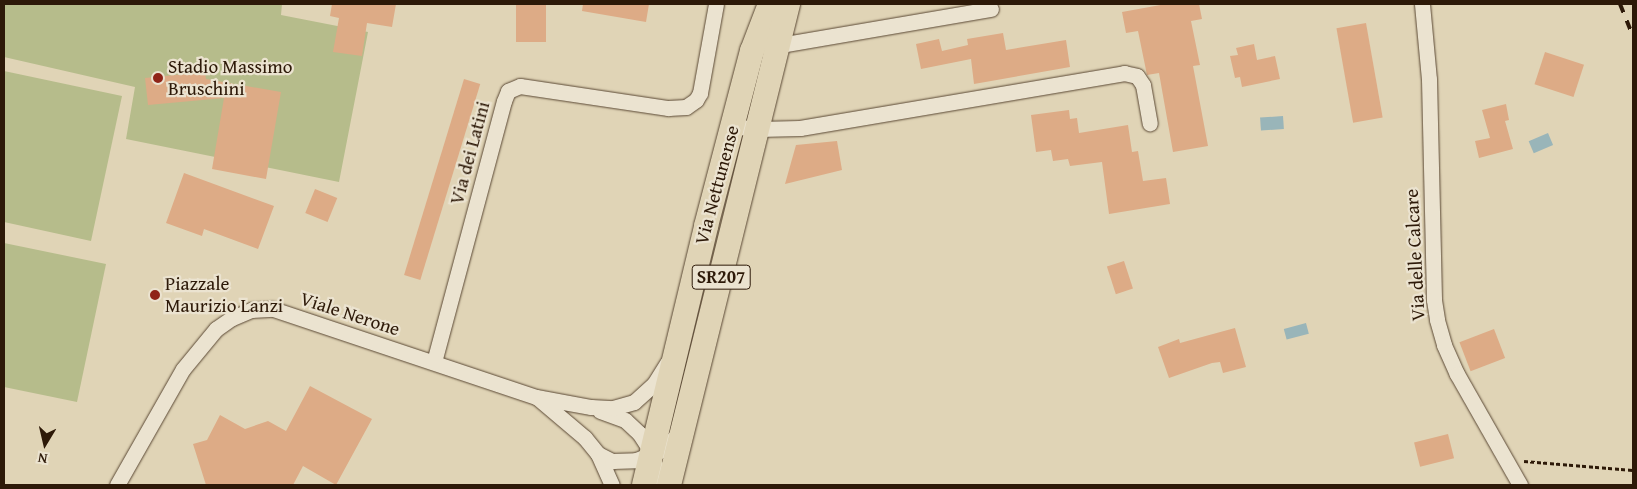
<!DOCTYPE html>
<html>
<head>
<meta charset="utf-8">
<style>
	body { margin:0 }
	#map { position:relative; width:1637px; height:489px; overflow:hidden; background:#e0d4b6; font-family:"Gentium Book Plus",serif }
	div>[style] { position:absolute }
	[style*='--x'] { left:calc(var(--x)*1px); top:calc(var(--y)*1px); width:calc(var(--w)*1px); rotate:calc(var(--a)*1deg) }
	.green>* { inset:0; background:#b6bc8b }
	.water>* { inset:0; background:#99b5b9; transform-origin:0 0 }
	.building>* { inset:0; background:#ddab86; transform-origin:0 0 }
	.path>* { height:3px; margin-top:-1.5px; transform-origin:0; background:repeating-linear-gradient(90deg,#2d1908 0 4px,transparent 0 6.5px) }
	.roads { filter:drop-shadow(0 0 1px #5a4834) drop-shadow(0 0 1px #5a4834) }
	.minor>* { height:15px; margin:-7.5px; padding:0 7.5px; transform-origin:7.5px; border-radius:7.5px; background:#ebe3d0 }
	.primary>* { height:24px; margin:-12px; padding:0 12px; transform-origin:12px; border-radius:12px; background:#e0d4b6 }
	.rail>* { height:4px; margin-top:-2px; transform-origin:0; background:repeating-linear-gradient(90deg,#2d1908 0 9px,transparent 0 18px) }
	.dots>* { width:14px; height:14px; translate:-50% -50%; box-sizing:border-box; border:2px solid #ebe3d0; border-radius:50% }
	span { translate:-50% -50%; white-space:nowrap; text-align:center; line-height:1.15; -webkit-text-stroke:4.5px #ebe3d0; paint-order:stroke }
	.shield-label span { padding:1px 4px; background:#ebe3d0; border:1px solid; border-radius:4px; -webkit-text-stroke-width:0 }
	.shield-label { font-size:18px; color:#2d1908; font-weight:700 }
	.poi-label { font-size:19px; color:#2d1908 }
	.left { translate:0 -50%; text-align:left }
	.street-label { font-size:19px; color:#2d1908 }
	.frame { position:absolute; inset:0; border:5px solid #2d1908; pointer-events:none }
	.north { position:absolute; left:20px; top:419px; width:50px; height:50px; -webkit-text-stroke:4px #ebe3d0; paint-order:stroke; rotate:189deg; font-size:14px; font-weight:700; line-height:20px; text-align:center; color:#2d1908 }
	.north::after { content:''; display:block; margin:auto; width:18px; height:22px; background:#2d1908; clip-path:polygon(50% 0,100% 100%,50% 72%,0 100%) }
</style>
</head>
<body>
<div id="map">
	<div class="green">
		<i style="clip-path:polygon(4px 4px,282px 4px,281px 15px,368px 32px,339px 182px,126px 139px,135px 87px,4px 57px)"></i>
		<i style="clip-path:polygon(4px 71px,122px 96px,91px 241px,4px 222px)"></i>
		<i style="clip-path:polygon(4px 243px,106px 264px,77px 402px,4px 387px)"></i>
	</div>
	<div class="water">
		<i style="left:1283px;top:116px;width:13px;height:23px;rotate:86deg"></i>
		<i style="left:1548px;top:133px;width:13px;height:21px;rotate:67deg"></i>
		<i style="left:1306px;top:323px;width:11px;height:23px;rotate:75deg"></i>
	</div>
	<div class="building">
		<i style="clip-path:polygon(332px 4px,396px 4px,392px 27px,367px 23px,362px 56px,333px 52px,339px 18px,330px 16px)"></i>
		<i style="left:516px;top:4px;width:30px;height:38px"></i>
		<i style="clip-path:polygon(583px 4px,649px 4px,646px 22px,582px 11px)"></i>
		<i style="clip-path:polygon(1166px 4px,1199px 4px,1202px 19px,1191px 21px,1200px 65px,1193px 66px,1208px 146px,1173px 152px,1159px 73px,1147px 75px,1138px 31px,1126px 33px,1122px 12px)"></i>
		<i style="left:1366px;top:23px;width:96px;height:30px;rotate:80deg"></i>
		<i style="clip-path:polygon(1003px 33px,1006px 50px,1066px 40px,1070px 67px,974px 84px,971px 59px,921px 69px,916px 44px,939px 39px,942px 51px,968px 45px,967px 39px)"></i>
		<i style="clip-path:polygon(1254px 44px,1257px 60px,1275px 56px,1280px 79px,1242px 87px,1240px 77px,1235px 78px,1230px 56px,1238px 55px,1236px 48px)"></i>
		<i style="left:1545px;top:52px;width:41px;height:34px;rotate:18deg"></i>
		<i style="clip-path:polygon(205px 72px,206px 79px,281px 92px,266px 179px,212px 169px,224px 98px,148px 105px,145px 78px)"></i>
		<i style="left:464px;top:79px;width:17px;height:205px;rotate:17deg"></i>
		<i style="clip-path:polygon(1506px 104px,1509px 120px,1505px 121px,1513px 149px,1479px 158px,1475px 141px,1490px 138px,1482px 110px)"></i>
		<i style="clip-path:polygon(1069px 110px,1070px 119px,1077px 118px,1079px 133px,1128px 125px,1132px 152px,1138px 151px,1143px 181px,1166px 178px,1170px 204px,1109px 214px,1102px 162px,1070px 166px,1068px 159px,1053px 161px,1051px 150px,1036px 152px,1031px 115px)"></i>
		<i style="clip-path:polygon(837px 141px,842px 170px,785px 184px,796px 145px)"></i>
		<i style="clip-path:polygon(184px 173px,274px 206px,258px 249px,204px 229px,202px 236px,166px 223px)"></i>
		<i style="left:315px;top:189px;width:24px;height:26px;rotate:22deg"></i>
		<i style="left:1124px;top:261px;width:29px;height:18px;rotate:72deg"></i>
		<i style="clip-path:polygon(1235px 328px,1246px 367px,1223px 373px,1220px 362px,1212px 363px,1169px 378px,1158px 347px,1179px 339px,1180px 343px)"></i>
		<i style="left:1494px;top:329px;width:31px;height:37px;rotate:69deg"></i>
		<i style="clip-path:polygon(310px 386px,372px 419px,336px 485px,303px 466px,293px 485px,206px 485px,193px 444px,207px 440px,220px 415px,245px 429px,268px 421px,286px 431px)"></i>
		<i style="left:1448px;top:434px;width:25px;height:35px;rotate:76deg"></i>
	</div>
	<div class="path">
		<i style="--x:1524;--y:461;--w:109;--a:4.7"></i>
	</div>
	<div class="roads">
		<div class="minor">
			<i style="--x:1422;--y:4;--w:75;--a:84.7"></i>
			<i style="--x:1429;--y:79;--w:221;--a:88.7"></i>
			<i style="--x:1434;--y:300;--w:20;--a:81"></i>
			<i style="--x:1437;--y:320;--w:26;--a:74"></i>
			<i style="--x:1444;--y:345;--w:32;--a:66"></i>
			<i style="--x:1457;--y:374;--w:128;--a:60.4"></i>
			<i style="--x:770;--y:43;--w:10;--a:11"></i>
			<i style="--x:780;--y:45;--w:214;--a:-9.7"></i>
			<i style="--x:732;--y:126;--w:26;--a:7"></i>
			<i style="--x:758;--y:129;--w:42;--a:-1.4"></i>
			<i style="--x:800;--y:128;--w:329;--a:-9.6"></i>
			<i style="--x:1124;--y:73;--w:13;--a:13"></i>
			<i style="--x:1137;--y:76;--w:11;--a:56"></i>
			<i style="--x:1143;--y:85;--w:39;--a:80"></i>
			<i style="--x:434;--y:362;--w:270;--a:-75"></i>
			<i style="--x:504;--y:101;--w:11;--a:-68"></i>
			<i style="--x:508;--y:91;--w:13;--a:-23"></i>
			<i style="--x:520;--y:86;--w:150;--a:8.5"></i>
			<i style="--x:668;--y:108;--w:18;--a:-3"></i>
			<i style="--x:686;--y:107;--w:12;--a:-35"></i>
			<i style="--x:696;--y:100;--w:8;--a:-60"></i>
			<i style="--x:700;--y:93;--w:90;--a:-79.8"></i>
			<i style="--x:539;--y:399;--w:60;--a:40.3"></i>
			<i style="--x:585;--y:438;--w:21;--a:51"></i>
			<i style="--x:598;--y:454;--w:34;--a:66"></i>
			<i style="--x:600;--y:411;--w:27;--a:20"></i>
			<i style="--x:625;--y:420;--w:19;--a:43"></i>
			<i style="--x:639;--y:433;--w:17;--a:57"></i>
			<i style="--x:648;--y:447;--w:41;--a:68.5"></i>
			<i style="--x:598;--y:454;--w:16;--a:27"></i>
			<i style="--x:612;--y:461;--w:24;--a:-2"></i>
			<i style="--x:636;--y:460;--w:28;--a:-21"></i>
			<i style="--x:662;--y:450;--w:25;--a:-45"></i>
			<i style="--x:117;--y:485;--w:133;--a:-60.4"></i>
			<i style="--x:183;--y:369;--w:52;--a:-50.5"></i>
			<i style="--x:216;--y:329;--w:19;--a:-35"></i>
			<i style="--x:232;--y:318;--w:21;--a:-23"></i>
			<i style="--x:251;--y:310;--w:22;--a:-3"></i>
			<i style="--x:273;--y:309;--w:277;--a:18.5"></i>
			<i style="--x:536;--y:397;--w:56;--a:10.3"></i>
			<i style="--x:591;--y:407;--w:22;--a:3"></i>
			<i style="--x:613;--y:408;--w:22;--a:-16"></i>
			<i style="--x:634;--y:402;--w:27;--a:-42"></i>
			<i style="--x:654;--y:384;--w:25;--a:-58"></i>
		</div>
		<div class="primary">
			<i style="--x:644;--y:485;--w:266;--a:-76.5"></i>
			<i style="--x:706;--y:226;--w:181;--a:-75.3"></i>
			<i style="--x:752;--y:51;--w:50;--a:-69"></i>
			<i style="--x:669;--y:485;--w:496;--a:-76.1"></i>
		</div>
	</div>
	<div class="rail">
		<i style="--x:1620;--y:4;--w:35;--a:68"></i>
	</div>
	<div class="dots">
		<i style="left:158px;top:78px;background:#8f2418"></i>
		<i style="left:155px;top:295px;background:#8f2418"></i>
	</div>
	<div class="shield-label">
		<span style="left:721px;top:277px">SR207</span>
	</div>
	<div class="poi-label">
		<span class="left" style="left:168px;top:78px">Stadio Massimo<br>Bruschini</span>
		<span class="left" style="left:165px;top:295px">Piazzale<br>Maurizio Lanzi</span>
	</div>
	<div class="street-label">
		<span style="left:470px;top:153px;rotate:-75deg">Via dei Latini</span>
		<span style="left:717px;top:185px;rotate:-75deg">Via Nettunense</span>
		<span style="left:1415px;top:255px;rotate:-93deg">Via delle Calcare</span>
		<span style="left:350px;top:314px;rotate:18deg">Viale Nerone</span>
	</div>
	<div class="frame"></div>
	<div class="north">N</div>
</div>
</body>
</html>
